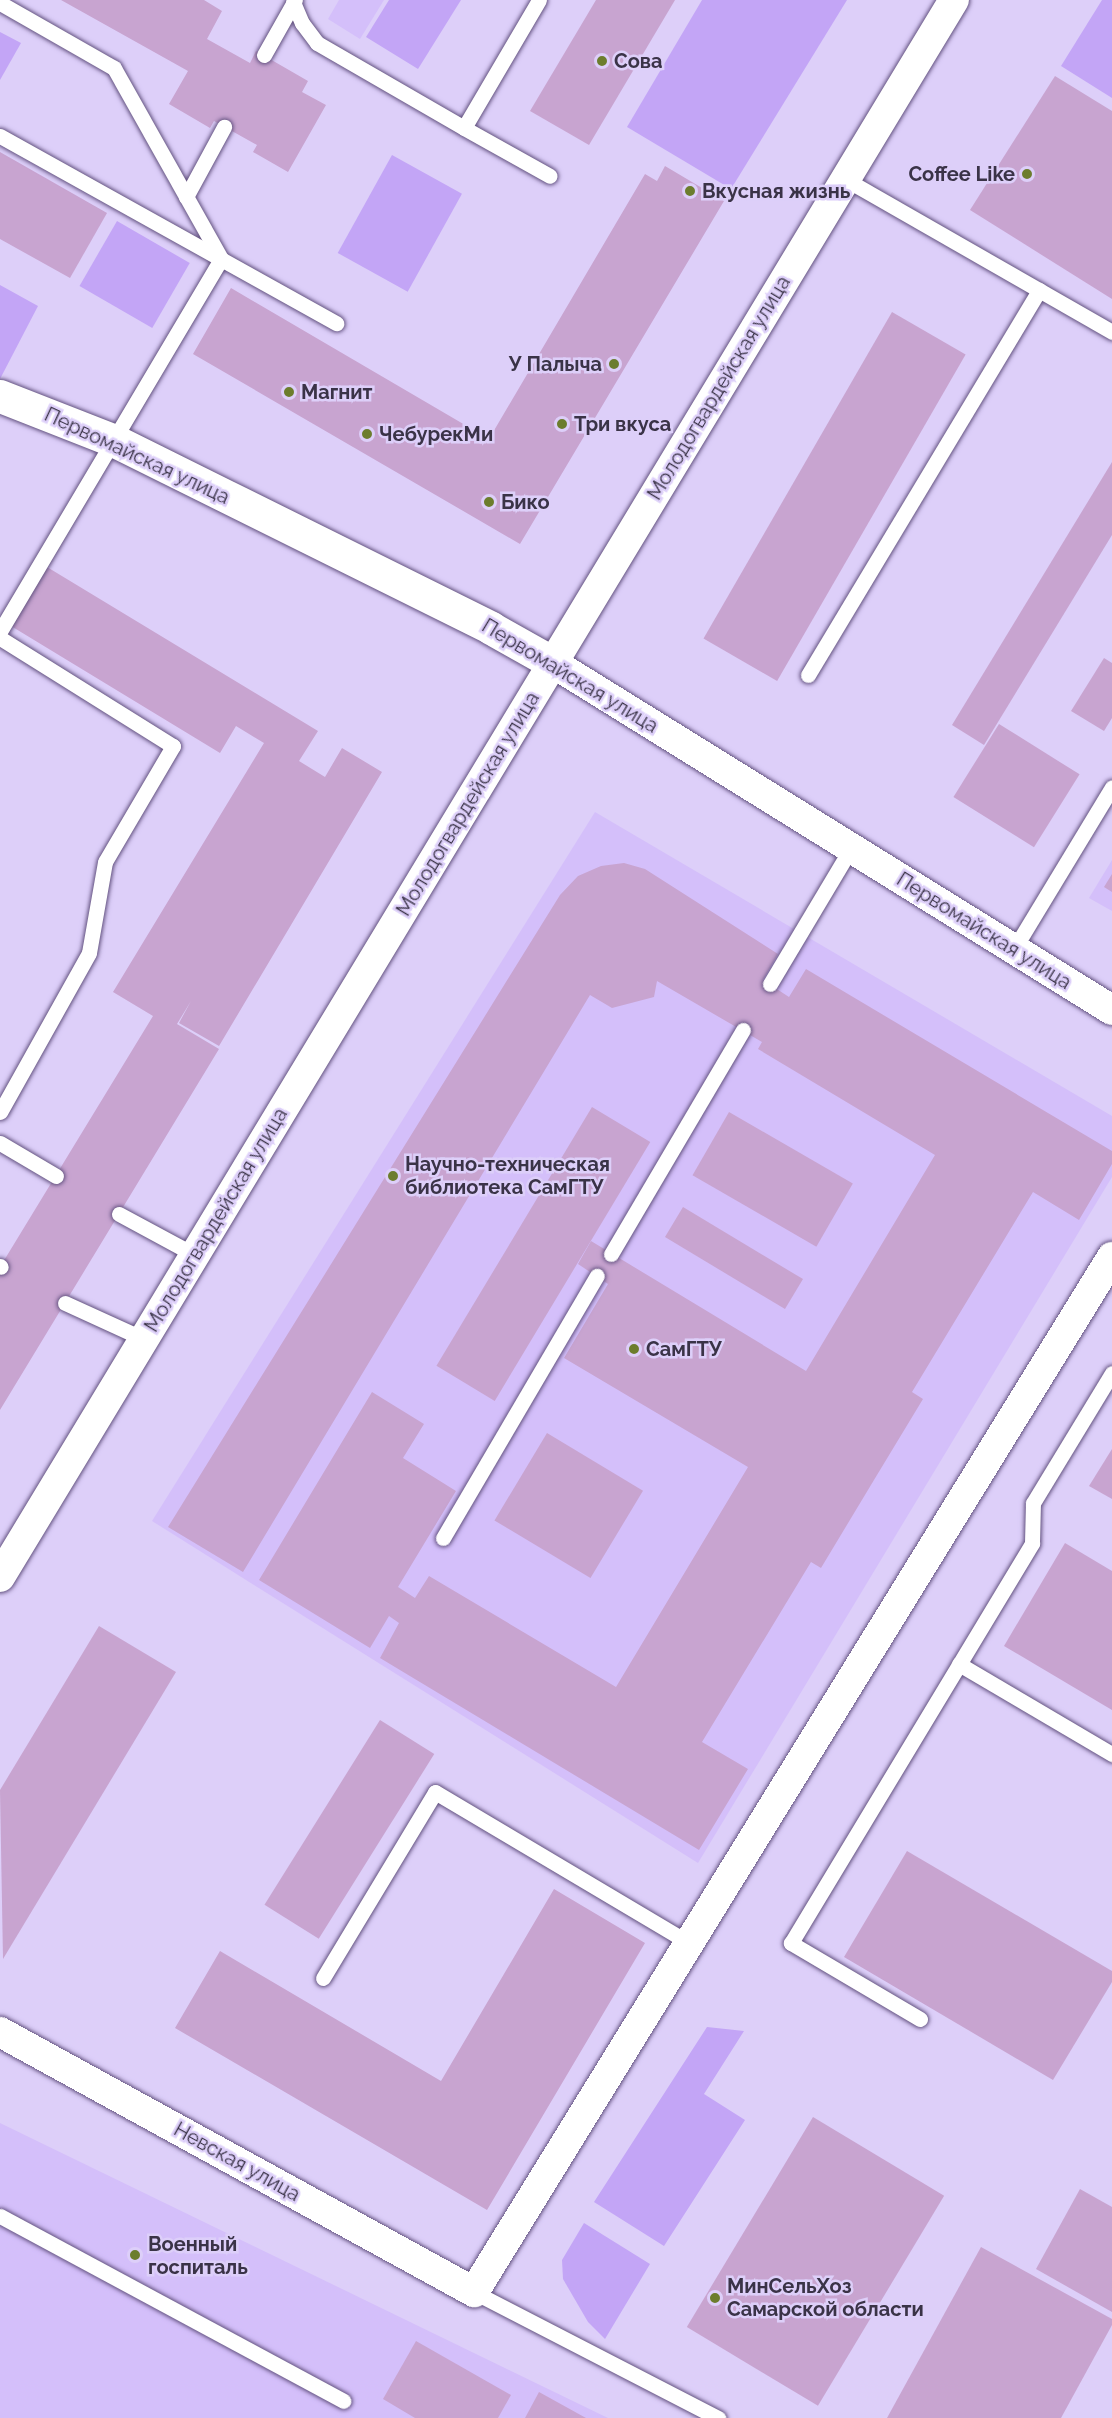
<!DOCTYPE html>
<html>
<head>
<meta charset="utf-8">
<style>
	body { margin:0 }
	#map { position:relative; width:1112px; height:2418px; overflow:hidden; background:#ddcff9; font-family:Raleway,sans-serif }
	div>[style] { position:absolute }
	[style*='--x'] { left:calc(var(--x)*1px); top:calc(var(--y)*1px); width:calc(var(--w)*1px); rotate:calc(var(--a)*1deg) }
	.built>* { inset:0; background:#d4bffa }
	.green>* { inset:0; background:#c3a5f6; transform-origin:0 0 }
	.building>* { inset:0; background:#c8a4d0; transform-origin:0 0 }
	.roads { filter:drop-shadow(0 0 2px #635280) drop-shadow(0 0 2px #635280) }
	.lane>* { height:15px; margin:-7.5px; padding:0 7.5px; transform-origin:7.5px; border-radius:7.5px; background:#fff }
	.street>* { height:30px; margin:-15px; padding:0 15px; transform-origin:15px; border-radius:15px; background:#fff }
	.secondary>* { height:33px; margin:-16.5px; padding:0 16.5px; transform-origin:16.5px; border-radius:16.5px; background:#fff }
	.dots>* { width:16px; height:16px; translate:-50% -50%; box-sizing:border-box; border:3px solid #ddcff9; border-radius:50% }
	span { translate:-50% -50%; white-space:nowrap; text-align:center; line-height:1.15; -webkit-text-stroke:5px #ddcff9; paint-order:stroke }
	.poi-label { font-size:20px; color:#3a3347; font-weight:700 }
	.left { translate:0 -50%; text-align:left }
	.right { translate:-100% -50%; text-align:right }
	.street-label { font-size:20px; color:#3a3347 }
</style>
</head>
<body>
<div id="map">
	<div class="built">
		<i style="clip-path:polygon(339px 0,384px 0,360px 39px,328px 19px)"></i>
		<i style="clip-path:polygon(595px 812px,1112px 1116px,1112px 1177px,698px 1863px,152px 1521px)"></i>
		<i style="clip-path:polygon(1112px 860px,1112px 911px,1089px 898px)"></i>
		<i style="clip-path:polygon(0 2123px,608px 2418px,0 2418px)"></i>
	</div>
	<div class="green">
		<i style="clip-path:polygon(389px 0,461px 0,418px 69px,366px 37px)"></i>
		<i style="clip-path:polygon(702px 0,847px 0,731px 189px,627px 127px)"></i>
		<i style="clip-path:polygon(1102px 0,1112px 0,1112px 98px,1061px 66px)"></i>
		<i style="clip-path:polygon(0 32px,21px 43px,0 80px)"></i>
		<i style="left:392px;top:155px;width:80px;height:112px;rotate:29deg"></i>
		<i style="left:117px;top:221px;width:84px;height:75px;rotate:30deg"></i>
		<i style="clip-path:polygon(0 285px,38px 306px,0 379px)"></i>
		<i style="clip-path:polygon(707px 2027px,744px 2031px,704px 2094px,745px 2120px,664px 2246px,594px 2202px)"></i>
		<i style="clip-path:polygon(584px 2223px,650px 2264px,605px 2339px,588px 2322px,563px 2279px,562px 2260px)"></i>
	</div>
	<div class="building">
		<i style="clip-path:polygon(61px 0,204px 0,222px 11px,207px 39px,250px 63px,256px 51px,308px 81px,302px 92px,326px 105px,288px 172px,253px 152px,257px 145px,214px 121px,210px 128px,169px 104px,188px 71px)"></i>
		<i style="clip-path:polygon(596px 0,675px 0,589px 145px,530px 111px)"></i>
		<i style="clip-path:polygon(1055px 76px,1112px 111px,1112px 299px,970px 210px)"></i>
		<i style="clip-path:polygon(0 152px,107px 213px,70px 278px,0 239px)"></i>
		<i style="clip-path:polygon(665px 166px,724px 201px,520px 544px,193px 354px,231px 288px,489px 439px,645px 174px,657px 181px)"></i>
		<i style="left:892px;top:312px;width:85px;height:377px;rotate:30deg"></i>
		<i style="clip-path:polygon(1112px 462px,1112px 535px,984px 745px,952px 725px)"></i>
		<i style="clip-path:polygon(47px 567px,318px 731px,299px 761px,325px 777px,342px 748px,382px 772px,219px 1046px,179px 1023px,191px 1001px,177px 1024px,219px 1049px,0 1410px,0 1267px,153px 1016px,113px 992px,264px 743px,236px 726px,220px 753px,11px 626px)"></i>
		<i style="clip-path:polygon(1104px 658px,1112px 663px,1112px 718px,1104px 731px,1071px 711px)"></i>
		<i style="left:999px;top:724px;width:95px;height:86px;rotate:32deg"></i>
		<i style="clip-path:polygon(624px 863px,645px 869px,778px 954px,763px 980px,789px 997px,806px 969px,1112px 1151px,1112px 1164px,1079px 1220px,1033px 1192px,912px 1392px,923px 1399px,877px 1475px,821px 1568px,811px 1562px,702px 1742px,748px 1769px,699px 1850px,380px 1658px,399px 1623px,389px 1616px,370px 1648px,259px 1580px,372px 1392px,424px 1424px,403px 1458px,456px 1491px,398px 1587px,415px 1598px,429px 1576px,616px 1687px,748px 1467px,564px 1358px,608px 1284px,578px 1264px,591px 1241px,806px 1371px,935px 1155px,758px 1049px,762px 1042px,657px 981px,654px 997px,612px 1008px,590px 995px,243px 1572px,168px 1527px,560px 895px,578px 876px,601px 866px)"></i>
		<i style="clip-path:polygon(1112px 874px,1112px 892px,1104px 887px)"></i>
		<i style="left:592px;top:1107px;width:68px;height:302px;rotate:31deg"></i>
		<i style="left:729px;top:1112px;width:143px;height:73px;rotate:30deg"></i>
		<i style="left:683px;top:1207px;width:140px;height:35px;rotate:31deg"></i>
		<i style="left:547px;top:1433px;width:112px;height:102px;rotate:31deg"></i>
		<i style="clip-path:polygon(1112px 1449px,1112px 1499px,1089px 1486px)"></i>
		<i style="clip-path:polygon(1065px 1543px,1112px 1571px,1112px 1710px,1004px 1646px)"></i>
		<i style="clip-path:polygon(99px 1626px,176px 1672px,3px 1959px,0 1790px)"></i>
		<i style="left:380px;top:1720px;width:64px;height:218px;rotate:32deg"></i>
		<i style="clip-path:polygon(907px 1851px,1112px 1971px,1112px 1982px,1053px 2080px,844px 1957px)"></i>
		<i style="clip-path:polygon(554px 1889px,645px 1943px,487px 2210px,175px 2028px,220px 1951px,441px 2081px)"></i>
		<i style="left:813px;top:2117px;width:153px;height:245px;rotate:31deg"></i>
		<i style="clip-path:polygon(1080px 2189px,1112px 2207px,1112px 2312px,1036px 2269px)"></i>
		<i style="clip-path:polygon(981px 2247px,1112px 2319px,1112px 2325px,1061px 2418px,887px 2418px)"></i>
		<i style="clip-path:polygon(416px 2341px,511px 2395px,498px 2418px,415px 2418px,383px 2399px)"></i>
		<i style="clip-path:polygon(539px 2392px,586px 2418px,525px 2418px)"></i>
	</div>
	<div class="roads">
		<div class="lane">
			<i style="--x:539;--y:0;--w:148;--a:120.4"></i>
			<i style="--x:464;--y:128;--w:98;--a:29.2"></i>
			<i style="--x:293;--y:2;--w:23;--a:67"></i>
			<i style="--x:302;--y:23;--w:25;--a:53"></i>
			<i style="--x:317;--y:43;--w:170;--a:30"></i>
			<i style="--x:0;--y:3;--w:131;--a:29.7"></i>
			<i style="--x:114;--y:68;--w:219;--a:60.7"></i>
			<i style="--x:221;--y:259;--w:433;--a:120.7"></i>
			<i style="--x:264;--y:55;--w:63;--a:-60.6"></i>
			<i style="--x:0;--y:136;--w:385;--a:29.1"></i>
			<i style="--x:845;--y:179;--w:308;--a:29.8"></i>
			<i style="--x:186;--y:197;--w:80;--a:-61.5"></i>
			<i style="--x:0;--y:638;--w:204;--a:32"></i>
			<i style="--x:173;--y:746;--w:134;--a:120.4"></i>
			<i style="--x:105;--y:862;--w:92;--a:100"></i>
			<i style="--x:89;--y:953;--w:182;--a:119.2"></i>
			<i style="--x:808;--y:675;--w:449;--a:-59"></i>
			<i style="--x:1014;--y:949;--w:189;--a:-58.8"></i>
			<i style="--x:770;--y:984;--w:158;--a:-59.2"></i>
			<i style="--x:0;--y:1143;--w:65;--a:30.5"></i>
			<i style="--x:119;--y:1214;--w:86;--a:28.3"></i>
			<i style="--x:611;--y:1254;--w:260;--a:-59.5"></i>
			<i style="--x:0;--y:1266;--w:1;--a:45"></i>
			<i style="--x:65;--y:1303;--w:87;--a:24.5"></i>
			<i style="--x:443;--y:1538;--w:304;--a:-59.6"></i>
			<i style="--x:959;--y:1664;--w:178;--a:30.5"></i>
			<i style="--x:323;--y:1978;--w:217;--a:-58.9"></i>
			<i style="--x:435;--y:1792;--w:295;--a:30.7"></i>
			<i style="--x:920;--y:2019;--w:150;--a:-149.5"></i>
			<i style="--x:791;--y:1943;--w:467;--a:-58.9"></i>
			<i style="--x:1032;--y:1543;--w:40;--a:-88.6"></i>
			<i style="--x:1033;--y:1503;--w:152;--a:-58.7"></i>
			<i style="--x:0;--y:2216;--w:390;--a:28.3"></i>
			<i style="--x:474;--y:2292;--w:275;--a:27.3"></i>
		</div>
		<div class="street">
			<i style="--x:553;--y:663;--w:658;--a:31.83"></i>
			<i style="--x:0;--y:1577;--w:1843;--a:-58.83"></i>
			<i style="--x:0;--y:2032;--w:541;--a:28.75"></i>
			<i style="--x:474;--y:2292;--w:1216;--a:-58.35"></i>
		</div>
		<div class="secondary">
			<i style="--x:0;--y:396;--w:123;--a:21.4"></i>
			<i style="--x:115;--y:441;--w:420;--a:26.4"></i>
			<i style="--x:491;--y:628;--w:71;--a:29.4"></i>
		</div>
	</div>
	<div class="dots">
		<i style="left:602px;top:61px;background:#6c7d2d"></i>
		<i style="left:1027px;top:174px;background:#6c7d2d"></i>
		<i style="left:690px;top:191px;background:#6c7d2d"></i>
		<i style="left:614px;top:364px;background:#6c7d2d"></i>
		<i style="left:289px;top:392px;background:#6c7d2d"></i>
		<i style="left:562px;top:424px;background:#6c7d2d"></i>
		<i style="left:367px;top:434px;background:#6c7d2d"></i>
		<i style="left:489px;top:502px;background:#6c7d2d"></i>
		<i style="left:393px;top:1176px;background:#6c7d2d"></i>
		<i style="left:634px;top:1349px;background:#6c7d2d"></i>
		<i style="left:135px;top:2255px;background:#6c7d2d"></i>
		<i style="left:715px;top:2298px;background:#6c7d2d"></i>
	</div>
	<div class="poi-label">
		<span class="left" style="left:614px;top:61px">Сова</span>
		<span class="right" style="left:1015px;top:174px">Coffee Like</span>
		<span class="left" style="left:702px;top:191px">Вкусная жизнь</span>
		<span class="right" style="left:602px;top:364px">У Палыча</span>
		<span class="left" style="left:301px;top:392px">Магнит</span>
		<span class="left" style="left:574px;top:424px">Три вкуса</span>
		<span class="left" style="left:379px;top:434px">ЧебурекМи</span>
		<span class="left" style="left:501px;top:502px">Бико</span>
		<span class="left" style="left:405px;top:1176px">Научно-техническая<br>библиотека СамГТУ</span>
		<span class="left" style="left:646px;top:1349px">СамГТУ</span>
		<span class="left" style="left:148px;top:2256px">Военный<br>госпиталь</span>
		<span class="left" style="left:727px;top:2298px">МинСельХоз<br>Самарской области</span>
	</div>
	<div class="street-label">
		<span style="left:719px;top:388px;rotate:-59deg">Молодогвардейская улица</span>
		<span style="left:137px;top:456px;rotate:25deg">Первомайская улица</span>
		<span style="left:570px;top:676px;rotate:31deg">Первомайская улица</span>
		<span style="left:468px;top:804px;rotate:-59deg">Молодогвардейская улица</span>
		<span style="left:984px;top:931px;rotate:32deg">Первомайская улица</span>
		<span style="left:216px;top:1220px;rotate:-59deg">Молодогвардейская улица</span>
		<span style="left:237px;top:2162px;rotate:29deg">Невская улица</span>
	</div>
</div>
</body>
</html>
